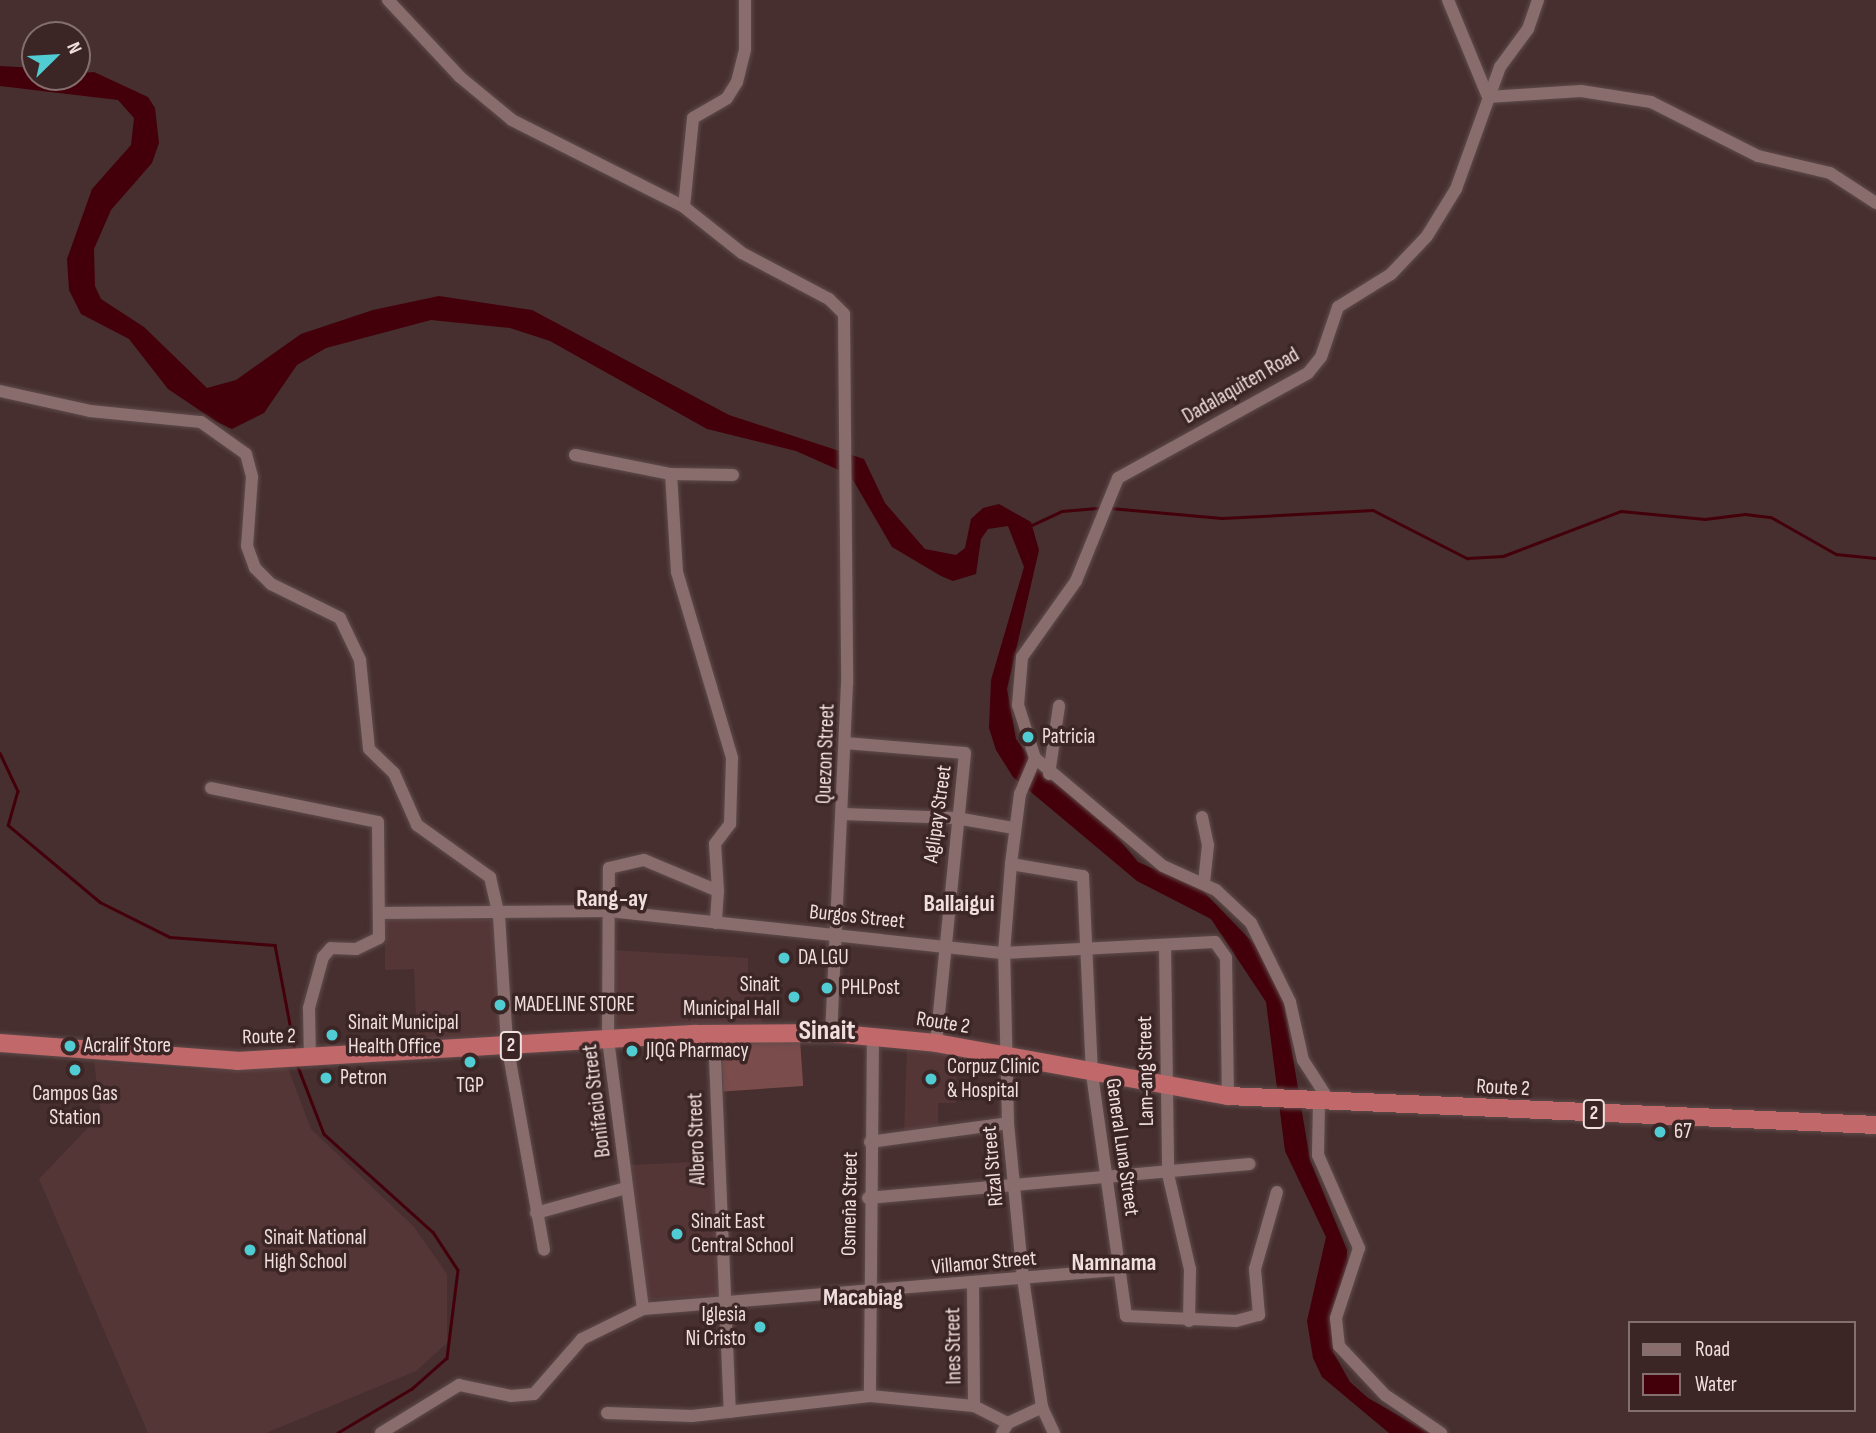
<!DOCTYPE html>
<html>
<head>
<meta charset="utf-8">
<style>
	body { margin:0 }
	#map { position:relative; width:1876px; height:1433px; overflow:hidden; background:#472f2f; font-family:"Sofia Sans Condensed",sans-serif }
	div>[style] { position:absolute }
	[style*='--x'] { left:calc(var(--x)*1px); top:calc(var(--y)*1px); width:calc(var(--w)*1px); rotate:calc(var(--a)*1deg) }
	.built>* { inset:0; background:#553636; transform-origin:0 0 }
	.green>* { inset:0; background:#7b4c4c; transform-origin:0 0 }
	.water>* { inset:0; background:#43000a }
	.stream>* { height:2.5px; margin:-1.25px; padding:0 1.25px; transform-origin:1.25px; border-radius:1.25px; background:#43000a }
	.roads { filter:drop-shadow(0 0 2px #5f4b4b) drop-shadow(0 0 2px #5f4b4b) }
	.minor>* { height:12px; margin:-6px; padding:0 6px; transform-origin:6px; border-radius:6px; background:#896d6d }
	.highway>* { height:18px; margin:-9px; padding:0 9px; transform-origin:9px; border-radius:9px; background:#c0686a }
	.dots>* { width:19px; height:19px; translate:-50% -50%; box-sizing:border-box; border:4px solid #3c2525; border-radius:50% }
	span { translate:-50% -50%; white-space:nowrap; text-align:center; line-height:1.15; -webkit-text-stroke:7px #3c2525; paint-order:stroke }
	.shield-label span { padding:2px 5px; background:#3c2525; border:2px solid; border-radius:5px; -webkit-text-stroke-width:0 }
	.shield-label { font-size:19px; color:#efdfde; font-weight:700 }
	.street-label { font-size:21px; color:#efdfde }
	.poi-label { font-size:21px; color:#efdfde }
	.left { translate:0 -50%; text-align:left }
	.right { translate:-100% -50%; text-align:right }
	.quarter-label { font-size:24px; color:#efdfde; font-weight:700 }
	.district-label { font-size:28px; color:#efdfde; font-weight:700 }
	.legend { position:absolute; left:1628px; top:1321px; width:228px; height:91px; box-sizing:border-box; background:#3c2525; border:2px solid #846f6f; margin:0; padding:9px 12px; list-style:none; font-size:21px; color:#efdfde }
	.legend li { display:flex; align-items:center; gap:14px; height:35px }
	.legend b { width:35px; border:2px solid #846f6f }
	.north { position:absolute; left:21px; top:21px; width:70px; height:70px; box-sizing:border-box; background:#3c2525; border:2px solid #846f6f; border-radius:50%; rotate:66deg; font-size:19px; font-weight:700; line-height:28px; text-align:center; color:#efdfde }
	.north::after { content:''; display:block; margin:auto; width:24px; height:32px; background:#51ccd2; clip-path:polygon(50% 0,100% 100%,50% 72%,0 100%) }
</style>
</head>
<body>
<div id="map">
	<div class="built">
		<i style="clip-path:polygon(385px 917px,495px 920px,503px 1040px,417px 1042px,414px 969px,385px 970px)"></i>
		<i style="clip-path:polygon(612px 950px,748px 958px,748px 976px,765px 978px,761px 1026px,613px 1031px)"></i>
		<i style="clip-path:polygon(907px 1048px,956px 1055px,956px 1103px,938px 1103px,938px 1130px,904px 1135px)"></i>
		<i style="clip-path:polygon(94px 1062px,191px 1070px,288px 1068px,311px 1129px,414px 1227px,447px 1274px,447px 1343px,416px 1371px,266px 1433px,148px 1433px,39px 1179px,101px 1114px)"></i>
		<i style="left:712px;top:1161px;width:135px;height:83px;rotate:87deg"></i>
	</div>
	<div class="green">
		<i style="left:800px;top:1040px;width:46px;height:80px;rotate:86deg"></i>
	</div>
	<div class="water">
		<i style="clip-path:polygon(0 66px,35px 68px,35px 77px,94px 72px,148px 97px,155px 108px,159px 143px,152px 163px,111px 210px,94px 249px,95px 286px,101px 299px,144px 327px,207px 388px,236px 380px,301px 334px,373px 310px,439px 296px,532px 310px,729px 415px,864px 459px,885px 503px,925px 549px,956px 555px,965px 548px,971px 519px,983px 508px,999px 504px,1031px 522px,1039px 550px,1007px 689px,1016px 739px,1041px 773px,1103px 820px,1138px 862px,1202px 890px,1259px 949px,1284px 1004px,1310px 1160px,1347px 1250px,1348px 1265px,1332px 1309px,1333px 1352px,1350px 1382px,1368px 1398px,1429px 1433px,1389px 1433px,1322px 1377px,1313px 1358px,1307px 1321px,1326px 1237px,1285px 1151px,1266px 1002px,1211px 919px,1137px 881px,1013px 777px,996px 750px,989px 728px,991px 680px,1024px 567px,1008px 526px,988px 529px,981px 539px,976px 574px,953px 581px,941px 576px,892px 547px,850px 475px,796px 451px,707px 429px,550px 341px,510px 328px,431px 320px,326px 348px,297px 365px,264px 413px,232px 429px,217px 422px,168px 389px,129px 339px,81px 314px,69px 290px,67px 259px,92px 189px,131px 145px,134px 118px,118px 100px,0 86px)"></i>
	</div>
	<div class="stream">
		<i style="--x:1110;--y:508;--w:112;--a:5.1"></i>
		<i style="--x:1222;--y:518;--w:151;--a:-3"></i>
		<i style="--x:1373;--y:510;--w:106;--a:27.1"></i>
		<i style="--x:1467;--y:558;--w:36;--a:-3"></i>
		<i style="--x:1503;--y:556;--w:126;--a:-20.9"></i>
		<i style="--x:1621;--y:511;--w:84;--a:5.4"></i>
		<i style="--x:1705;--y:519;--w:40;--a:-7.1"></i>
		<i style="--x:1745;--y:514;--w:26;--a:7"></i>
		<i style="--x:1771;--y:517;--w:75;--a:29.6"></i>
		<i style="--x:1836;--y:554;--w:40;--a:5.7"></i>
		<i style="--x:1030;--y:526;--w:35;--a:-25"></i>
		<i style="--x:1062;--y:511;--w:38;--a:-5"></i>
		<i style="--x:0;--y:753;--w:42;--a:64.7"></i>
		<i style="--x:18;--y:791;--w:35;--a:106"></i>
		<i style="--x:8;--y:825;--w:120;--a:39.9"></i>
		<i style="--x:100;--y:902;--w:78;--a:26.6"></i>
		<i style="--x:170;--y:937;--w:105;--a:4.4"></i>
		<i style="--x:275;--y:945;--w:108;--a:79.3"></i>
		<i style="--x:297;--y:1064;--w:75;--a:68.9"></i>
		<i style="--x:324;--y:1134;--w:147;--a:42"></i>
		<i style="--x:433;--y:1232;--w:45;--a:56.7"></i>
		<i style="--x:458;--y:1270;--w:89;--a:97.1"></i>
		<i style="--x:447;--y:1358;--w:47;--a:138.5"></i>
		<i style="--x:412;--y:1389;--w:86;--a:149.3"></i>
	</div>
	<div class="roads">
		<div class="minor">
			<i style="--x:388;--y:0;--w:105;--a:46.9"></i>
			<i style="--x:460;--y:77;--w:67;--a:39.6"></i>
			<i style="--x:512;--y:120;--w:193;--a:26.8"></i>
			<i style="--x:684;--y:207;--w:74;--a:38.4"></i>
			<i style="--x:742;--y:253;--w:98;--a:27.9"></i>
			<i style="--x:829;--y:299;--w:21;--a:45"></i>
			<i style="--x:844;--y:314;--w:370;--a:89.5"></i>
			<i style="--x:847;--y:684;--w:349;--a:92.6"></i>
			<i style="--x:1448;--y:0;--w:105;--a:67.6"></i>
			<i style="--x:1488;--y:97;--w:93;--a:-3.7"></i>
			<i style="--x:1581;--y:91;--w:71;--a:8.9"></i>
			<i style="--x:1651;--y:102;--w:120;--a:26.8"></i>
			<i style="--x:1758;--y:156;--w:74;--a:13.3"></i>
			<i style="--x:1830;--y:173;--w:55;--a:33.1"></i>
			<i style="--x:684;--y:207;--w:89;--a:-84.2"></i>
			<i style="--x:693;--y:118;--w:39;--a:-30"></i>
			<i style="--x:727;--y:98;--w:19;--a:-58"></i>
			<i style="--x:737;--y:82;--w:34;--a:-76"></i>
			<i style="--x:745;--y:49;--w:49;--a:-90"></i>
			<i style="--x:0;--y:391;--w:92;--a:12.5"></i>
			<i style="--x:90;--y:411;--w:112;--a:5.7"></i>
			<i style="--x:201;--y:422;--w:55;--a:35.4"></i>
			<i style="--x:246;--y:454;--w:24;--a:75"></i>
			<i style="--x:252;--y:477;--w:69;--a:94.1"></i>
			<i style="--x:247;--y:546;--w:23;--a:70"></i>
			<i style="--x:255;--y:568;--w:23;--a:45"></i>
			<i style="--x:271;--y:584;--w:77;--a:26.2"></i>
			<i style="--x:340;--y:618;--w:47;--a:64.5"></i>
			<i style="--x:360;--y:660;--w:89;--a:84.2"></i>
			<i style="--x:369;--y:749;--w:35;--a:44"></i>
			<i style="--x:394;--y:773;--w:57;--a:66.1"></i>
			<i style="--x:417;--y:825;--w:90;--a:35.5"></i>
			<i style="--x:490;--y:877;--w:40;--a:77"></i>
			<i style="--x:499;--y:916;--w:128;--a:86.4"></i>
			<i style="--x:507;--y:1044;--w:209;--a:79.8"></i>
			<i style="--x:575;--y:455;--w:98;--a:11.2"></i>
			<i style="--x:671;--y:474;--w:62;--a:0.9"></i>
			<i style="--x:671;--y:474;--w:98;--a:86.5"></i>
			<i style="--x:677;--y:572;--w:194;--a:73.5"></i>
			<i style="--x:732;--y:758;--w:66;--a:91.7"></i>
			<i style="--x:730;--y:824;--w:25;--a:127"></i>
			<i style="--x:715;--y:844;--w:47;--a:86.3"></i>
			<i style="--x:845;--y:743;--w:120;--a:4.8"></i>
			<i style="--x:965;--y:753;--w:291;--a:95.7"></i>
			<i style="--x:1035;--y:758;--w:167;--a:40.2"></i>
			<i style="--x:1163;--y:866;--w:58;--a:24.4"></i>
			<i style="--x:1216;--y:890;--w:48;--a:43.3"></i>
			<i style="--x:1251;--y:923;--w:88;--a:63.7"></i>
			<i style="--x:1290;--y:1002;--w:59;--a:77.4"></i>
			<i style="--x:1303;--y:1060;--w:50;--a:57.3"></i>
			<i style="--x:1049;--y:774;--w:69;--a:-81.6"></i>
			<i style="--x:211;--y:788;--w:170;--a:11.5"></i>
			<i style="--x:378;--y:822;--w:116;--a:89.5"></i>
			<i style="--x:379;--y:938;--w:25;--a:154"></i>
			<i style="--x:356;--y:949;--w:25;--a:-178"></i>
			<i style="--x:331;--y:948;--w:12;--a:132"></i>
			<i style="--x:323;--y:957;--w:53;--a:105.4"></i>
			<i style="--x:309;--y:1008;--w:51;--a:88.9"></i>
			<i style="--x:843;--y:814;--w:113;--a:2"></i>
			<i style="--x:956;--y:818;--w:59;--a:9.8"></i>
			<i style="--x:1202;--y:817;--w:29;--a:78"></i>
			<i style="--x:1208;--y:845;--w:38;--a:96"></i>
			<i style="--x:1011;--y:864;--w:73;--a:9.5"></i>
			<i style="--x:1083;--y:876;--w:198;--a:87.4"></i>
			<i style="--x:1092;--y:1074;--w:244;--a:82"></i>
			<i style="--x:1126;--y:1316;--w:110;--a:2.6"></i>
			<i style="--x:1236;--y:1321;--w:24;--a:-15"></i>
			<i style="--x:1259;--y:1315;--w:46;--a:-95"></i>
			<i style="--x:1255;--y:1269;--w:80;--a:-74.1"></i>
			<i style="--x:379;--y:913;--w:230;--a:-0.5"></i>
			<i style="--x:609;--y:911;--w:397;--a:6.1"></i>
			<i style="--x:1004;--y:953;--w:211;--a:-3"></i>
			<i style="--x:1215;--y:942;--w:19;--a:55"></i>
			<i style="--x:1226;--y:958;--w:138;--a:89.2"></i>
			<i style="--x:1165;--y:945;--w:229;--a:89.2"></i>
			<i style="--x:1168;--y:1174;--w:98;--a:77"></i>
			<i style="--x:1190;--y:1269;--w:52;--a:91.1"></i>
			<i style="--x:714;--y:1034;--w:378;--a:87.6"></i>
			<i style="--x:873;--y:1036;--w:360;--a:90.5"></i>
			<i style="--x:870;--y:1396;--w:104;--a:5.5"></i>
			<i style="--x:974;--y:1406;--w:38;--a:27"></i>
			<i style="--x:1319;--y:1102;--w:53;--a:91.1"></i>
			<i style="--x:1318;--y:1155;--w:102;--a:66.2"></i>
			<i style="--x:1359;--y:1248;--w:74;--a:108.2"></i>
			<i style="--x:1336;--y:1318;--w:28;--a:84"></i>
			<i style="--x:1339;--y:1346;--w:67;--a:46.8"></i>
			<i style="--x:1385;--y:1395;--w:68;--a:34.2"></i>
			<i style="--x:870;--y:1142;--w:139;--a:-7.8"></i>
			<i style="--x:868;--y:1198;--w:383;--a:-5.1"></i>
			<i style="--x:536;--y:1213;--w:93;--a:-15.5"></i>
			<i style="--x:973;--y:1285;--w:121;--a:89.5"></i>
			<i style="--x:643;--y:1309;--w:272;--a:-97.4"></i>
			<i style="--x:608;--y:1039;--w:171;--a:-89.7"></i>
			<i style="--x:609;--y:868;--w:36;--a:-13"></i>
			<i style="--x:644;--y:860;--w:80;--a:22.7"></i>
			<i style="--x:718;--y:891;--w:32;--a:94"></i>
			<i style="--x:607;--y:1413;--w:85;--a:2"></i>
			<i style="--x:692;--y:1416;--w:179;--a:-6.4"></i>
			<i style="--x:381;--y:1433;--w:92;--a:-31.6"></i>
			<i style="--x:459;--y:1385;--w:53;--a:11.9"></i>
			<i style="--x:511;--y:1396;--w:23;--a:-5"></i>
			<i style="--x:534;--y:1394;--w:73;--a:-48.9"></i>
			<i style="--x:582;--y:1339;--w:68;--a:-26.2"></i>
			<i style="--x:643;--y:1309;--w:478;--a:-4.7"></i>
			<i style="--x:1002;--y:1433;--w:12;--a:-59"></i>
			<i style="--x:1008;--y:1423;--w:38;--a:-25"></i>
			<i style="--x:1054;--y:1433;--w:29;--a:-115"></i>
			<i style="--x:1042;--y:1407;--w:129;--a:-98.4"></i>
			<i style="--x:1023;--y:1279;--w:157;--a:-95.5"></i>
			<i style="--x:1008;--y:1123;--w:170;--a:-91.3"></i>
			<i style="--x:1004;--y:953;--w:89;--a:-85.5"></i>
			<i style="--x:1011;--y:864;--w:71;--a:-82.7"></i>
			<i style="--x:1020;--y:794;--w:39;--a:-67"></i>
			<i style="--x:1035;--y:758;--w:56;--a:-107.8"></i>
			<i style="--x:1018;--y:705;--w:48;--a:-85.2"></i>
			<i style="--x:1022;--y:657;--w:93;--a:-54.6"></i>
			<i style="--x:1076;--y:581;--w:111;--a:-67.8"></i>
			<i style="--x:1118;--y:478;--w:217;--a:-28.9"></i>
			<i style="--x:1308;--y:373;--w:21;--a:-51"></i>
			<i style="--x:1321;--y:357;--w:53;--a:-71.2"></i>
			<i style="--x:1338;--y:307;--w:62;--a:-31.9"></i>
			<i style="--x:1391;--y:274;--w:52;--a:-46.5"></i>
			<i style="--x:1427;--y:236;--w:55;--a:-58.3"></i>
			<i style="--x:1456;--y:189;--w:130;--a:-70.2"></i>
			<i style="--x:1500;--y:67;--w:47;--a:-53.6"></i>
			<i style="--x:1528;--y:29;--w:31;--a:-71"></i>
		</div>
		<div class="highway">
			<i style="--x:0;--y:1043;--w:238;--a:4.3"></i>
			<i style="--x:237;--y:1061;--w:460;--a:-3.4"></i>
			<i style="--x:696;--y:1034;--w:135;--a:-0.4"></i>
			<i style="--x:831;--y:1033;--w:105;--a:5.4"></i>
			<i style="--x:936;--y:1043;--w:297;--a:10.3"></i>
			<i style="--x:1228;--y:1096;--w:649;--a:2.56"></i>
		</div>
	</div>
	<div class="dots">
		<i style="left:1028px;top:737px;background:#51ccd2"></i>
		<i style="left:784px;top:958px;background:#51ccd2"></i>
		<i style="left:827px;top:988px;background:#51ccd2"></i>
		<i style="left:794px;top:997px;background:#51ccd2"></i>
		<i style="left:500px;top:1005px;background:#51ccd2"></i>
		<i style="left:332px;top:1035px;background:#51ccd2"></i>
		<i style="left:70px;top:1046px;background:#51ccd2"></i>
		<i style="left:632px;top:1051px;background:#51ccd2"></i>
		<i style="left:470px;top:1062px;background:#51ccd2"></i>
		<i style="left:75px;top:1070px;background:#51ccd2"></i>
		<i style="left:326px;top:1078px;background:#51ccd2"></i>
		<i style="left:931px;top:1079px;background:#51ccd2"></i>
		<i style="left:1660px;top:1132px;background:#51ccd2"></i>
		<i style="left:677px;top:1234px;background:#51ccd2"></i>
		<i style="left:250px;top:1250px;background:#51ccd2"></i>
		<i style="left:760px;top:1327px;background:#51ccd2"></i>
	</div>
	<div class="shield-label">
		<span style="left:511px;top:1046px">2</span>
		<span style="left:1594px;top:1114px">2</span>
	</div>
	<div class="street-label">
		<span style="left:1241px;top:386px;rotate:-30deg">Dadalaquiten Road</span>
		<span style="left:826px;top:754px;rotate:-88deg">Quezon Street</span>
		<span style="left:938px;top:814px;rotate:-82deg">Aglipay Street</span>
		<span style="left:857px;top:917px;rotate:6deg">Burgos Street</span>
		<span style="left:943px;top:1023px;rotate:9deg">Route 2</span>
		<span style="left:269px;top:1037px;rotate:-1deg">Route 2</span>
		<span style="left:1146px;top:1071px;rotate:-91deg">Lam-ang Street</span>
		<span style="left:1503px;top:1088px;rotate:3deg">Route 2</span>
		<span style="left:597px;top:1101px;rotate:-97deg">Bonifacio Street</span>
		<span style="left:697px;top:1139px;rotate:-92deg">Albero Street</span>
		<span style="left:1122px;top:1147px;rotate:82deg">General Luna Street</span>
		<span style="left:993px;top:1166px;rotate:-95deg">Rizal Street</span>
		<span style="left:850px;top:1204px;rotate:-89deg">Osmeña Street</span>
		<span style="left:984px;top:1263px;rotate:-5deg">Villamor Street</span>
		<span style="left:954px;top:1346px;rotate:-91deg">Ines Street</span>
	</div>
	<div class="poi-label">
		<span class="left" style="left:1042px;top:737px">Patricia</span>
		<span class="left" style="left:798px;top:958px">DA LGU</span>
		<span class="right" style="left:780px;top:997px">Sinait<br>Municipal Hall</span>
		<span class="left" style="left:841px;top:988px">PHLPost</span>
		<span class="left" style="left:514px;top:1005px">MADELINE STORE</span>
		<span class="left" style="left:348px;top:1035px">Sinait Municipal<br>Health Office</span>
		<span class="left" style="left:84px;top:1046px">Acralif Store</span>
		<span class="left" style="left:646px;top:1051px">JIQG Pharmacy</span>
		<span class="left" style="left:947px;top:1079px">Corpuz Clinic<br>&amp; Hospital</span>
		<span class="left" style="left:340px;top:1078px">Petron</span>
		<span style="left:470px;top:1086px">TGP</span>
		<span style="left:75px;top:1106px">Campos Gas<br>Station</span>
		<span class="left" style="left:1674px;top:1132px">67</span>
		<span class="left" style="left:691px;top:1234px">Sinait East<br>Central School</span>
		<span class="left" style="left:264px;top:1250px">Sinait National<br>High School</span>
		<span class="right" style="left:746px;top:1327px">Iglesia<br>Ni Cristo</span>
	</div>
	<div class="quarter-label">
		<span style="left:612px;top:899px">Rang-ay</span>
		<span style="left:959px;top:904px">Ballaigui</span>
		<span style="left:1114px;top:1263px">Namnama</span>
		<span style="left:863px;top:1298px">Macabiag</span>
	</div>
	<div class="district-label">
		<span style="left:827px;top:1031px">Sinait</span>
	</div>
	<ul class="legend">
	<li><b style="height:9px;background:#896d6d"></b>Road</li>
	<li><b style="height:19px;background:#43000a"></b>Water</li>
	</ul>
	<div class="north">N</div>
</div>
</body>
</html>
